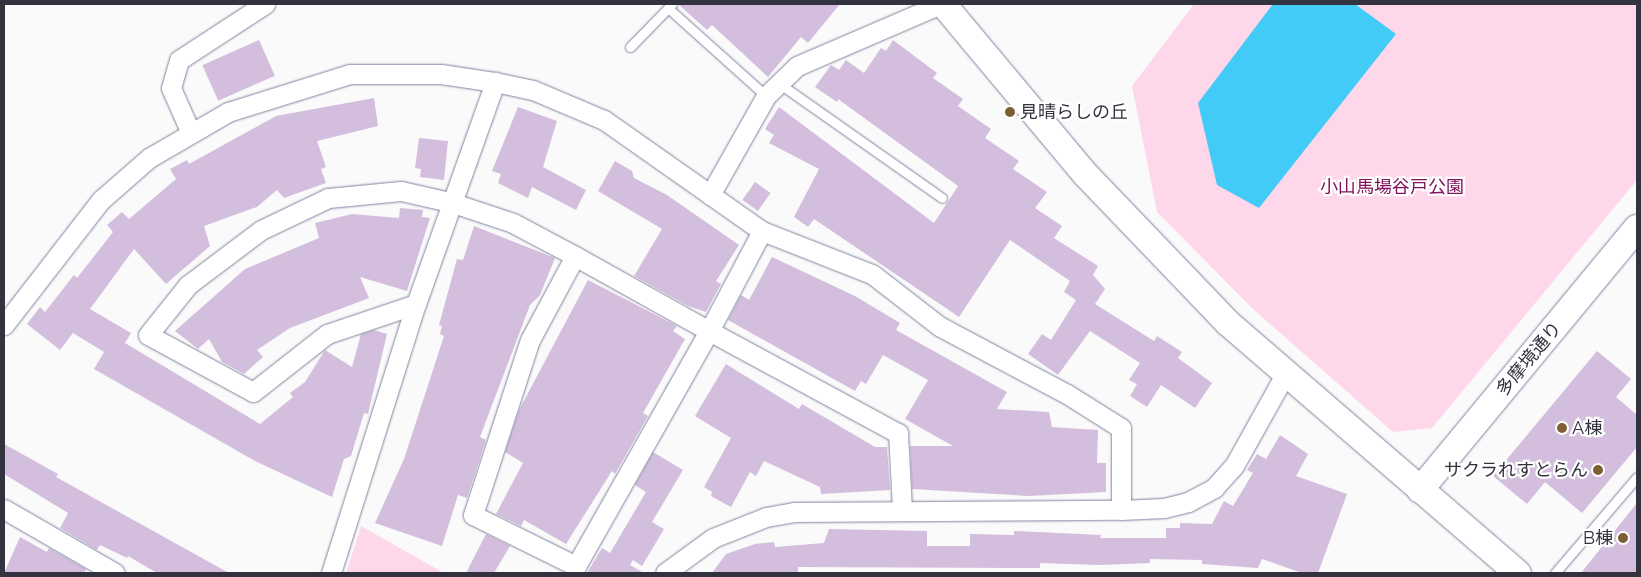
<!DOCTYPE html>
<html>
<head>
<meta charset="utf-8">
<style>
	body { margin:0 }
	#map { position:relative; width:1641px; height:577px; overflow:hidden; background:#fafafa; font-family:Raleway,"Noto Sans JP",sans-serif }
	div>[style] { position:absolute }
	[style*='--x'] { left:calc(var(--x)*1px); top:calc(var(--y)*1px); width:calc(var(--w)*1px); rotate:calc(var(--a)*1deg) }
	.green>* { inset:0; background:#ffd7eb }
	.water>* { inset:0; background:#43cbf7 }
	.building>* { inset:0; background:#d3bedd; transform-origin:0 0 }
	.roads { filter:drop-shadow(0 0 1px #8282a2) drop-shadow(0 0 1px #8282a2) }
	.lane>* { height:9px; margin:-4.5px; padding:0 4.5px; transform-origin:4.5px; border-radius:4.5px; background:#fff }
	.street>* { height:19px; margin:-9.5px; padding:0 9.5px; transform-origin:9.5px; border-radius:9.5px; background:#fff }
	.secondary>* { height:26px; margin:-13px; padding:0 13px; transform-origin:13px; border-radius:13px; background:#fff }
	.dots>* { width:14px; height:14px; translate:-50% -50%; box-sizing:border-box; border:2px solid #fff; border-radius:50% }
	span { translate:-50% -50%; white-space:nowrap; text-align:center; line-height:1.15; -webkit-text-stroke:4.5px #fff; paint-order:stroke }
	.poi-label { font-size:18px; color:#333340 }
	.left { translate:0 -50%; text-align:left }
	.right { translate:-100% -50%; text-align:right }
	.park-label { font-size:18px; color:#81125c }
	.street-label { font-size:18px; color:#333340 }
	.frame { position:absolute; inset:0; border:5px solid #333340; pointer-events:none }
</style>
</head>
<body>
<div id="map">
	<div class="green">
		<i style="clip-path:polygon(1194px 4px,1637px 4px,1637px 180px,1432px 428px,1393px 432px,1254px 310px,1157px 212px,1132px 86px)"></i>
		<i style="clip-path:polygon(361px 526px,444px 573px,346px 573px)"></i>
	</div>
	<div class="water">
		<i style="clip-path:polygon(1273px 4px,1355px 4px,1396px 34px,1259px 208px,1217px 185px,1198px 103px)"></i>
	</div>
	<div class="building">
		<i style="clip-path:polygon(678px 4px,840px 4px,808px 43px,801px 37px,768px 77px,712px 25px,707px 30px)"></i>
		<i style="left:259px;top:40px;width:39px;height:62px;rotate:66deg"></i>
		<i style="clip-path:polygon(893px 40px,937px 73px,933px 78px,963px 99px,958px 106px,991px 129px,985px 138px,1019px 161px,1013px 169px,1047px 192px,1035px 208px,1062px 226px,1054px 238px,1098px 266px,1093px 275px,1105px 289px,1095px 304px,1154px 341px,1157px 336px,1182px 352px,1178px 358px,1212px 383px,1195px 408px,1161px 385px,1147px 407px,1130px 396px,1137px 384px,1129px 380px,1140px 363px,1090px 331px,1058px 375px,1028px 354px,1042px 334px,1051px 340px,1076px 300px,1064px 292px,1070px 281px,1010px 240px,959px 317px,814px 219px,808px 227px,794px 217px,819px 169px,769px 143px,774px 135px,765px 129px,779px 107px,934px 223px,958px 186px,838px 99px,837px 102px,815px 87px,831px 65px,839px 70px,846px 60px,864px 73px,881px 48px,886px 51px)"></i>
		<i style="clip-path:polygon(374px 98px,378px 126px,317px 141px,326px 167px,321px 169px,326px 183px,284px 198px,277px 190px,257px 207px,204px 226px,210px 246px,166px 284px,134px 249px,90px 309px,131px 333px,125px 343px,260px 424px,293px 397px,290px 393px,305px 382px,325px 350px,352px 367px,361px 334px,374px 330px,387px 334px,368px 414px,364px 413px,351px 456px,344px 459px,332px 497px,255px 461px,94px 369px,104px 352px,73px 333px,60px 350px,27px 324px,40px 307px,45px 312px,74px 275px,77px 278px,113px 232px,107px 225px,122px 212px,129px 219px,176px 179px,170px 169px,187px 160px,189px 164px,276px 116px)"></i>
		<i style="clip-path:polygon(518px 107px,557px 121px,543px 167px,586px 190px,576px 210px,532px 187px,528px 198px,498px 183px,501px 174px,492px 171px)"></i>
		<i style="clip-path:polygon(419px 138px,448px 141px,444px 180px,420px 177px,421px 169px,415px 168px)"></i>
		<i style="clip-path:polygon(615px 161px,632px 171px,634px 178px,667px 195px,739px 245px,716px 281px,721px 284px,706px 312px,688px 306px,634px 276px,662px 229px,598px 191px)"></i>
		<i style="left:755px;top:182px;width:19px;height:22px;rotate:35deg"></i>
		<i style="clip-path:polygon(400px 208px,423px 210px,422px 217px,430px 218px,407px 291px,360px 277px,369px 298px,290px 328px,257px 350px,263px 357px,244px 374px,222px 362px,209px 339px,198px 349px,175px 331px,245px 269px,319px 238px,315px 223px,352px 214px,399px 218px)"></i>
		<i style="clip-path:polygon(474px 226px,555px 258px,540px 295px,530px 305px,480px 437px,486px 440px,467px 498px,458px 495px,442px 546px,375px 523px,404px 459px,444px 336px,440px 334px,442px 326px,439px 325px,457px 259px,463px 260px)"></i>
		<i style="clip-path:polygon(772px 257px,855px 296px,900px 323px,896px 330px,1007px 392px,997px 409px,1049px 412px,1052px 427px,1098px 430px,1097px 463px,1106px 463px,1106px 492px,1029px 496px,912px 489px,910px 446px,953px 446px,905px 419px,928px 380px,883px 355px,866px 384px,861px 381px,855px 391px,728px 320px,741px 295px,749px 300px)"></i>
		<i style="clip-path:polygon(588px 280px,677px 326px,673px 331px,685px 339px,643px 413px,648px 416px,615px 474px,612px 471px,566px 544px,524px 520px,521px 526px,496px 514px,523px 463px,505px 452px,519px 410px)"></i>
		<i style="clip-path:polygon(1597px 351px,1631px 379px,1616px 397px,1637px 415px,1637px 447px,1582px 513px,1545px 482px,1527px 504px,1493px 476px)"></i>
		<i style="clip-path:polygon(726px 364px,799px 409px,802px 404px,875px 447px,887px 447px,890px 490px,821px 494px,820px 487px,764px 461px,756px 476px,750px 472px,731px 507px,711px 496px,712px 492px,704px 487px,731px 438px,695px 416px)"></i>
		<i style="clip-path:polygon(1280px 435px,1308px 454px,1296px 476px,1347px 494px,1318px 573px,1302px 573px,1262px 559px,1258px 568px,1202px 564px,1202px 560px,1150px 559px,1150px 563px,1099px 565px,1040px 563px,1040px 568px,798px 567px,798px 573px,712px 573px,726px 554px,755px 544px,774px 542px,775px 547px,824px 543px,829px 529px,927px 531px,927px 546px,970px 546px,970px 534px,1014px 535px,1014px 531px,1101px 535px,1100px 538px,1166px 538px,1166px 528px,1180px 528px,1180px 523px,1212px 524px,1224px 501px,1233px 506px,1253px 473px,1247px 470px,1257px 454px,1266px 459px)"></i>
		<i style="clip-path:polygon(4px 444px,58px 474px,56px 477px,229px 573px,157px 573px,128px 556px,127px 558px,100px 545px,97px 550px,60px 528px,68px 513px,4px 474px)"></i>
		<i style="clip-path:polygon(653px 452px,683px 470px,652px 522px,664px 529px,642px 566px,633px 560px,630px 565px,644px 573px,587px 573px,602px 548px,610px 553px,646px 492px,635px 485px)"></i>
		<i style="clip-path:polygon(1637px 503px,1637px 573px,1581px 573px)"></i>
		<i style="clip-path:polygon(486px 534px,510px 546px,494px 573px,466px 573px)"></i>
		<i style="clip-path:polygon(20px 537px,47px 552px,49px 548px,86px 569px,84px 573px,4px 573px)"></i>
	</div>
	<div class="roads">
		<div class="lane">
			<i style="--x:668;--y:8;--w:132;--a:41.9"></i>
			<i style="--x:630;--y:47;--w:60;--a:-45.7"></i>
			<i style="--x:780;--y:84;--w:198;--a:35.1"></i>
			<i style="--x:1555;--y:573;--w:126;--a:-49.5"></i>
		</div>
		<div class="street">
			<i style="--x:190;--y:131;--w:47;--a:-113.8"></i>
			<i style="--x:171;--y:88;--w:29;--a:-74"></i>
			<i style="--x:179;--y:60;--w:103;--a:-33.1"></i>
			<i style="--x:710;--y:195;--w:114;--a:-60.5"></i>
			<i style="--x:766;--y:96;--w:43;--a:-44.1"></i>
			<i style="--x:797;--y:66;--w:157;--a:-23.3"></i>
			<i style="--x:762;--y:231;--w:113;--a:117.9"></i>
			<i style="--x:709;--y:331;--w:270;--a:119.5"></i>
			<i style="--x:576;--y:566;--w:115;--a:-153.7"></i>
			<i style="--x:473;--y:515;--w:184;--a:-72"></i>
			<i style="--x:530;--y:340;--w:95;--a:-61.8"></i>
			<i style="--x:575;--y:256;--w:154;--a:29.2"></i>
			<i style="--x:709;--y:331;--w:215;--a:28.4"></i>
			<i style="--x:898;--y:433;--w:76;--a:87"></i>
			<i style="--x:416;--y:304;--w:236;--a:-70.4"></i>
			<i style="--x:4;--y:325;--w:158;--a:-52.2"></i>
			<i style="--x:101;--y:200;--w:64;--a:-41.2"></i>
			<i style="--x:149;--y:158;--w:91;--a:-30.2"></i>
			<i style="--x:228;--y:112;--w:128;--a:-17.3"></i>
			<i style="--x:350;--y:74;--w:91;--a:0"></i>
			<i style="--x:441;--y:74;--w:55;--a:8.4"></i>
			<i style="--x:495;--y:82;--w:39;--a:12"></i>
			<i style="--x:533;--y:90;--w:77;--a:22.9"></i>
			<i style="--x:604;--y:120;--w:193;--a:35.1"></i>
			<i style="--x:762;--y:231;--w:118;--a:21.4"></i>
			<i style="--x:872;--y:274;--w:85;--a:37.8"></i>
			<i style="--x:939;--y:326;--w:145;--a:28"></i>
			<i style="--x:1067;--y:394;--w:64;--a:32.2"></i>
			<i style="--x:1121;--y:428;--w:82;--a:90"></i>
			<i style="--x:4;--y:509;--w:128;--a:30"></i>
			<i style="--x:331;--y:573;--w:282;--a:-72.5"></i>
			<i style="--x:416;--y:304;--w:94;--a:161.4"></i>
			<i style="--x:327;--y:334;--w:94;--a:141.9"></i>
			<i style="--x:253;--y:392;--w:119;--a:-151.5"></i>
			<i style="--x:148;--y:335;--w:64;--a:-51.3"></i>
			<i style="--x:188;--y:285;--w:91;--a:-37"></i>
			<i style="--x:261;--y:230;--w:74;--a:-25.5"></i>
			<i style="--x:328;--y:198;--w:73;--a:-5.5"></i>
			<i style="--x:401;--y:191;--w:50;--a:12.7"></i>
			<i style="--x:450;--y:202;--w:66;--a:18.4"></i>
			<i style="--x:513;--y:223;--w:70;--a:28"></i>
			<i style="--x:665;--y:573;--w:59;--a:-36.1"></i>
			<i style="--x:713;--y:538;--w:57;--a:-21.6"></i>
			<i style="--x:766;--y:517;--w:28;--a:-10"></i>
			<i style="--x:794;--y:512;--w:327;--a:-0.4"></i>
			<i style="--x:1121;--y:510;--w:43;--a:-2.7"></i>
			<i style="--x:1164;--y:508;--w:25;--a:-14"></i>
			<i style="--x:1188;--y:502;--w:30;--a:-28"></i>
			<i style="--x:1214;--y:488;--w:30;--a:-48"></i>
			<i style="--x:1234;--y:466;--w:103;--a:-60.9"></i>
		</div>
		<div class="secondary">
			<i style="--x:943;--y:4;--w:223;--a:50.1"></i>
			<i style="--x:1086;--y:175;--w:205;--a:46.2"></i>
			<i style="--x:1228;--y:323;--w:383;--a:40.8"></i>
			<i style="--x:1420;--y:490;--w:340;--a:-50.4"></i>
		</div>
	</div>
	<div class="dots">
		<i style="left:1010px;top:112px;background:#7c6033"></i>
		<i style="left:1562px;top:428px;background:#7c6033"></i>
		<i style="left:1598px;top:470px;background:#7c6033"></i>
		<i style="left:1623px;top:538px;background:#7c6033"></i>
	</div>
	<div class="poi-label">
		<span class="left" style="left:1020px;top:112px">見晴らしの丘</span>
		<span class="left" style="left:1572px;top:428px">A棟</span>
		<span class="right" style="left:1588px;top:470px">サクラれすとらん</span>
		<span class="right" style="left:1613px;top:538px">B棟</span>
	</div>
	<div class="park-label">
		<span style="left:1392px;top:187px">小山馬場谷戸公園</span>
	</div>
	<div class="street-label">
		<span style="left:1529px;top:359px;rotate:-50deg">多摩境通り</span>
	</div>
	<div class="frame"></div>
</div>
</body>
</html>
